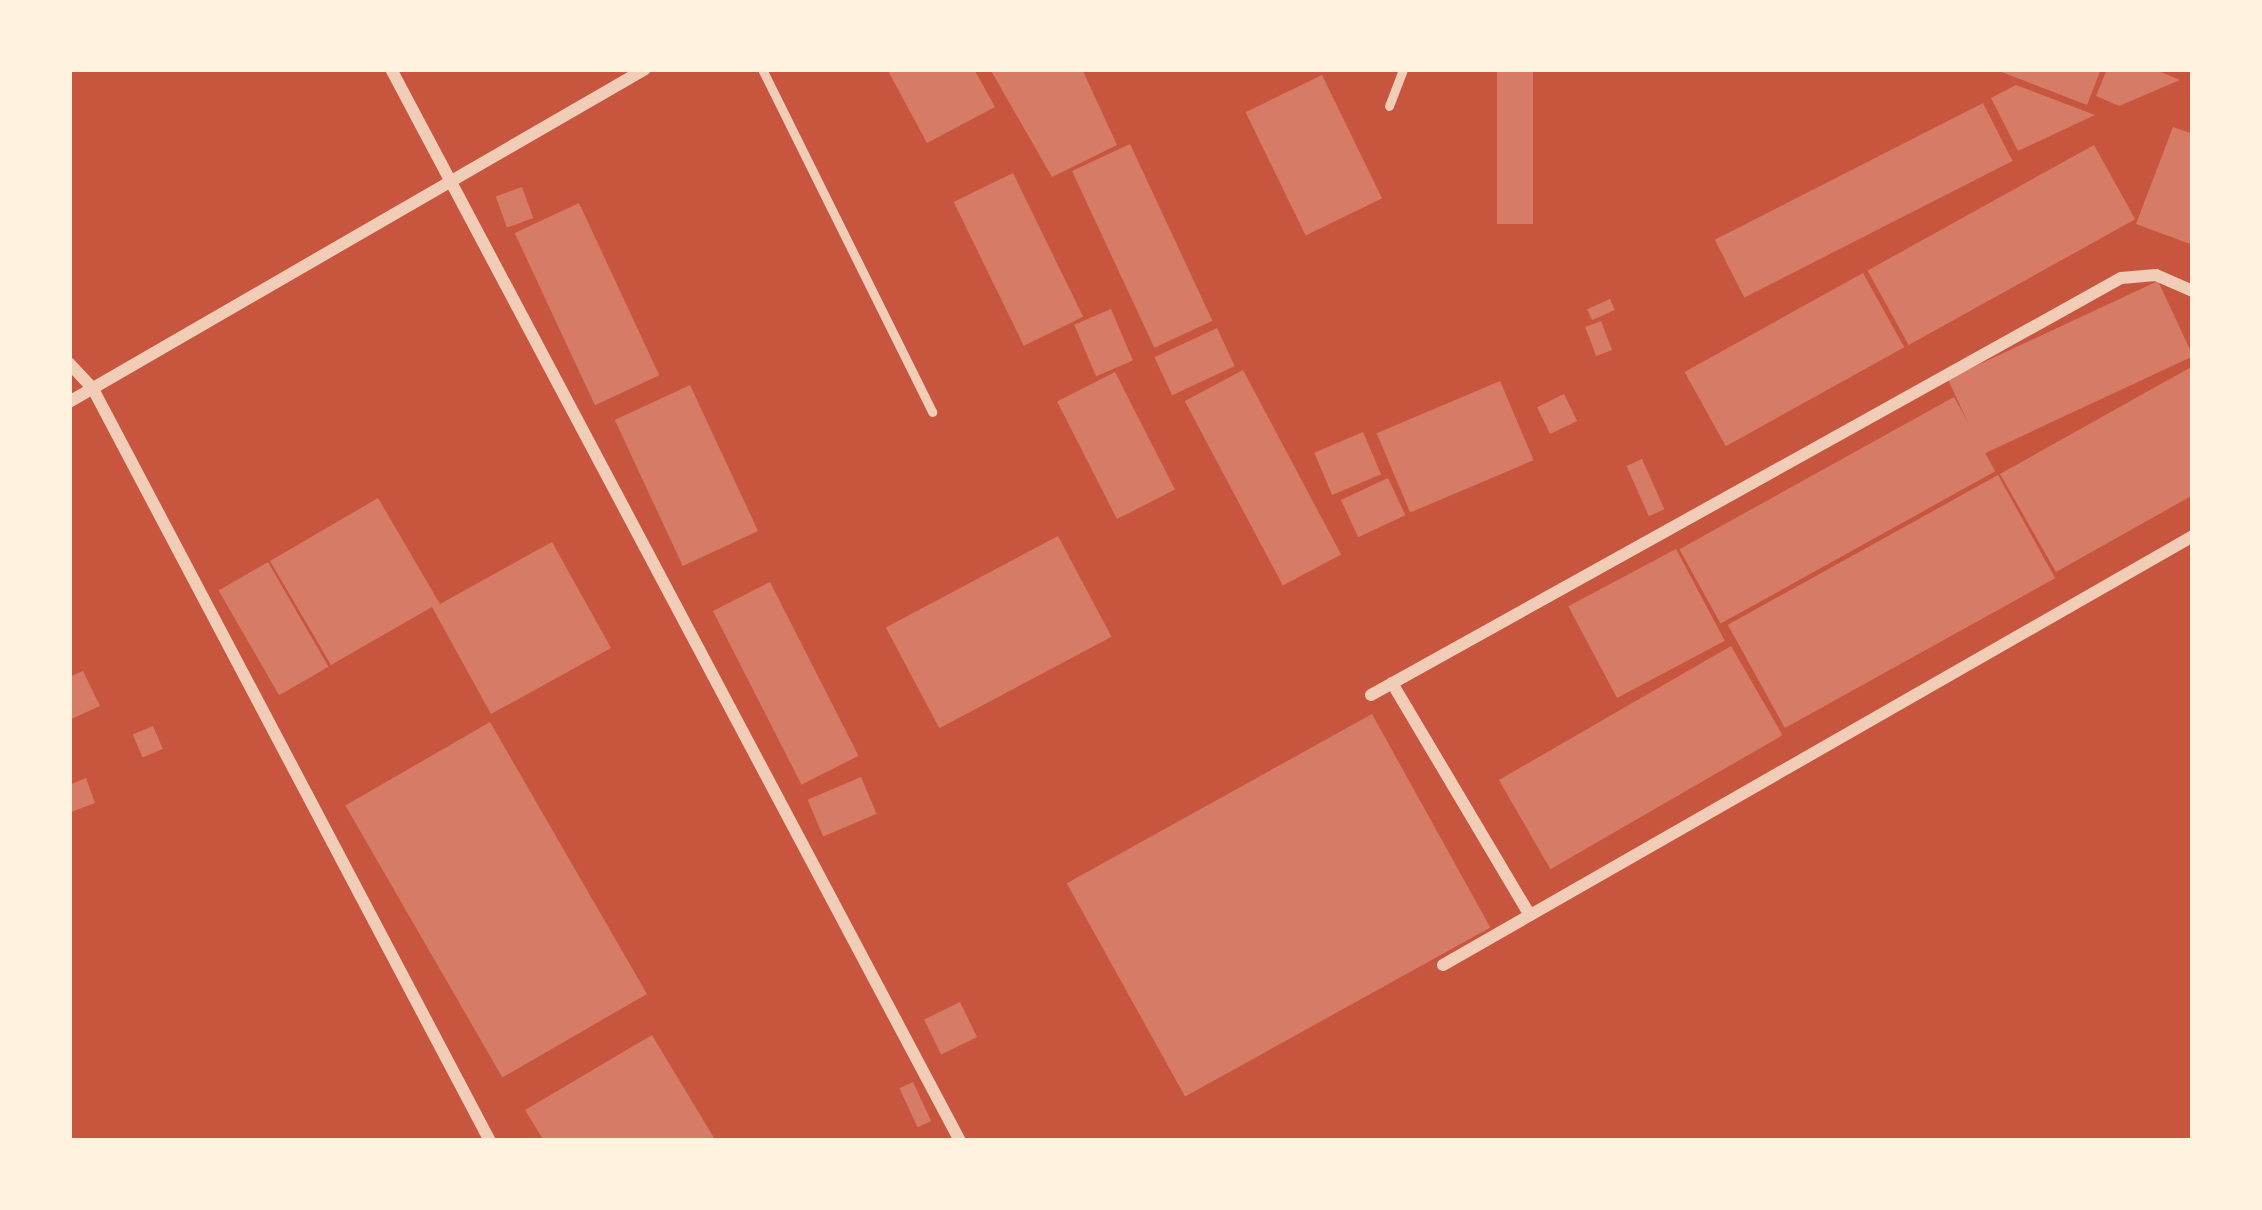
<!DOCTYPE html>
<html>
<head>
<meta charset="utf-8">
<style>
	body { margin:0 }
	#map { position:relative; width:2262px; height:1210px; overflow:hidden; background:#c8553d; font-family:"Zilla Slab",serif }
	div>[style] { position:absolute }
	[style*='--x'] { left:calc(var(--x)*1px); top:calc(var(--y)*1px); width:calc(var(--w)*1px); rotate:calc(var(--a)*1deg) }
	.building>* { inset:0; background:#d67c66; transform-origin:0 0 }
	.service>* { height:9px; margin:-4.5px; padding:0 4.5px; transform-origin:4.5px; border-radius:4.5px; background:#f1ccb7 }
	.minor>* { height:12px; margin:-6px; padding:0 6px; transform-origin:6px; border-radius:6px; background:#f1ccb7 }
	span { translate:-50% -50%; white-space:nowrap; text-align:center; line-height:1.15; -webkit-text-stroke:12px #fff3e0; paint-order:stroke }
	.frame { position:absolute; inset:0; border:72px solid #fff3e0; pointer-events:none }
</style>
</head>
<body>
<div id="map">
	<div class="building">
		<i style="clip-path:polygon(887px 69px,974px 69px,995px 107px,927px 143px)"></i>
		<i style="clip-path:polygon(990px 69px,1082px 69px,1117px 145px,1052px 177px)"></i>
		<i style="left:1497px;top:69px;width:36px;height:155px"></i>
		<i style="clip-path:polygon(1994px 69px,2101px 69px,2087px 105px)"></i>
		<i style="clip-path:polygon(2107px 69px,2154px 69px,2180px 80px,2119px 106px,2096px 96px)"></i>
		<i style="left:1322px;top:75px;width:137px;height:85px;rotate:64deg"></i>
		<i style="clip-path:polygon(2016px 85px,2095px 115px,2018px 151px,1991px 98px)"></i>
		<i style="left:1983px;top:103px;width:65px;height:301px;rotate:63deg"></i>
		<i style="clip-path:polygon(2173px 127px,2193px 134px,2193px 245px,2136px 224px)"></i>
		<i style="left:1130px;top:144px;width:195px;height:64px;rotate:65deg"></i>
		<i style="left:2094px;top:145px;width:85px;height:259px;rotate:61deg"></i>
		<i style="left:1013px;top:173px;width:160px;height:66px;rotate:64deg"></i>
		<i style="left:522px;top:187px;width:33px;height:28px;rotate:70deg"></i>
		<i style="left:579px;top:203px;width:190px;height:71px;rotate:65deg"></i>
		<i style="left:1863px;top:273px;width:85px;height:204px;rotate:61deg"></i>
		<i style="left:2158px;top:281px;width:83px;height:232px;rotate:65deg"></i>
		<i style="left:1610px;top:299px;width:12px;height:25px;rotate:66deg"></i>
		<i style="left:1111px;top:309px;width:56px;height:40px;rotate:67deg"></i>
		<i style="left:1601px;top:321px;width:31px;height:17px;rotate:69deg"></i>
		<i style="left:1217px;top:328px;width:42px;height:69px;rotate:65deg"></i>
		<i style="clip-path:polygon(2193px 366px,2193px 495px,2056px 572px,2000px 474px)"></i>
		<i style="left:1243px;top:370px;width:209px;height:66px;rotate:62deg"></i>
		<i style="left:1115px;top:372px;width:132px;height:65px;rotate:63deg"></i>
		<i style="left:1500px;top:381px;width:86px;height:134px;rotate:67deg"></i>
		<i style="left:690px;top:385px;width:161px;height:83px;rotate:65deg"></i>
		<i style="left:1564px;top:394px;width:30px;height:30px;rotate:64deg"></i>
		<i style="left:1954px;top:397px;width:85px;height:314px;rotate:61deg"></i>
		<i style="left:1363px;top:432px;width:46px;height:53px;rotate:67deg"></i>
		<i style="left:1642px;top:459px;width:55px;height:17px;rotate:66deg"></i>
		<i style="left:1998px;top:475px;width:118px;height:309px;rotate:61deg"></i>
		<i style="left:1388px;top:478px;width:41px;height:52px;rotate:65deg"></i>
		<i style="clip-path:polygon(378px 498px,440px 604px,552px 542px,611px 648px,491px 714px,432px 607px,331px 665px,270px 561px)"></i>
		<i style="left:1058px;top:536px;width:114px;height:195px;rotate:62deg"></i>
		<i style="left:1676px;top:549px;width:104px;height:122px;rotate:62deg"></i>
		<i style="left:268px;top:562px;width:121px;height:57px;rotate:60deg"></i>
		<i style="left:770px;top:582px;width:195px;height:64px;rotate:63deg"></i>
		<i style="left:1731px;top:646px;width:103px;height:268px;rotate:60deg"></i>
		<i style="clip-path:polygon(83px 671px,100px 706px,69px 720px,69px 677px)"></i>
		<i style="left:1372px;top:714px;width:244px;height:349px;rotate:61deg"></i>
		<i style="left:490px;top:722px;width:314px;height:167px;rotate:60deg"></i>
		<i style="left:153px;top:726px;width:25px;height:22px;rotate:67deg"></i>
		<i style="left:861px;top:777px;width:40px;height:58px;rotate:67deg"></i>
		<i style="clip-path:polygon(86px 778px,95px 803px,71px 812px,69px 785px)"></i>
		<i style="left:960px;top:1002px;width:39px;height:40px;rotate:64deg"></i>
		<i style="clip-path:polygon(652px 1035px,714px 1138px,544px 1141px,525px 1110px)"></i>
		<i style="left:913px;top:1082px;width:43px;height:15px;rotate:65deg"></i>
	</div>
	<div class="service">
		<i style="--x:762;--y:69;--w:383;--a:63.6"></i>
		<i style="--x:1389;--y:106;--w:40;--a:-69"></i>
	</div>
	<div class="minor">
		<i style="--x:391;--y:69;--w:1214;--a:62.04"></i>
		<i style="--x:69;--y:363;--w:35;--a:47"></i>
		<i style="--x:93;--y:389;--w:850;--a:62.17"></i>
		<i style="--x:69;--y:402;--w:665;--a:-30.03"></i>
		<i style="--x:1392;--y:683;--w:270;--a:59.3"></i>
		<i style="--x:1371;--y:695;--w:858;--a:-29.07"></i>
		<i style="--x:2121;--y:278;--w:35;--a:-5"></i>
		<i style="--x:2156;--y:275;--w:40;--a:23.4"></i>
		<i style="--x:1443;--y:965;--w:864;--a:-29.77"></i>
	</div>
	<div class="frame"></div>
</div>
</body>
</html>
